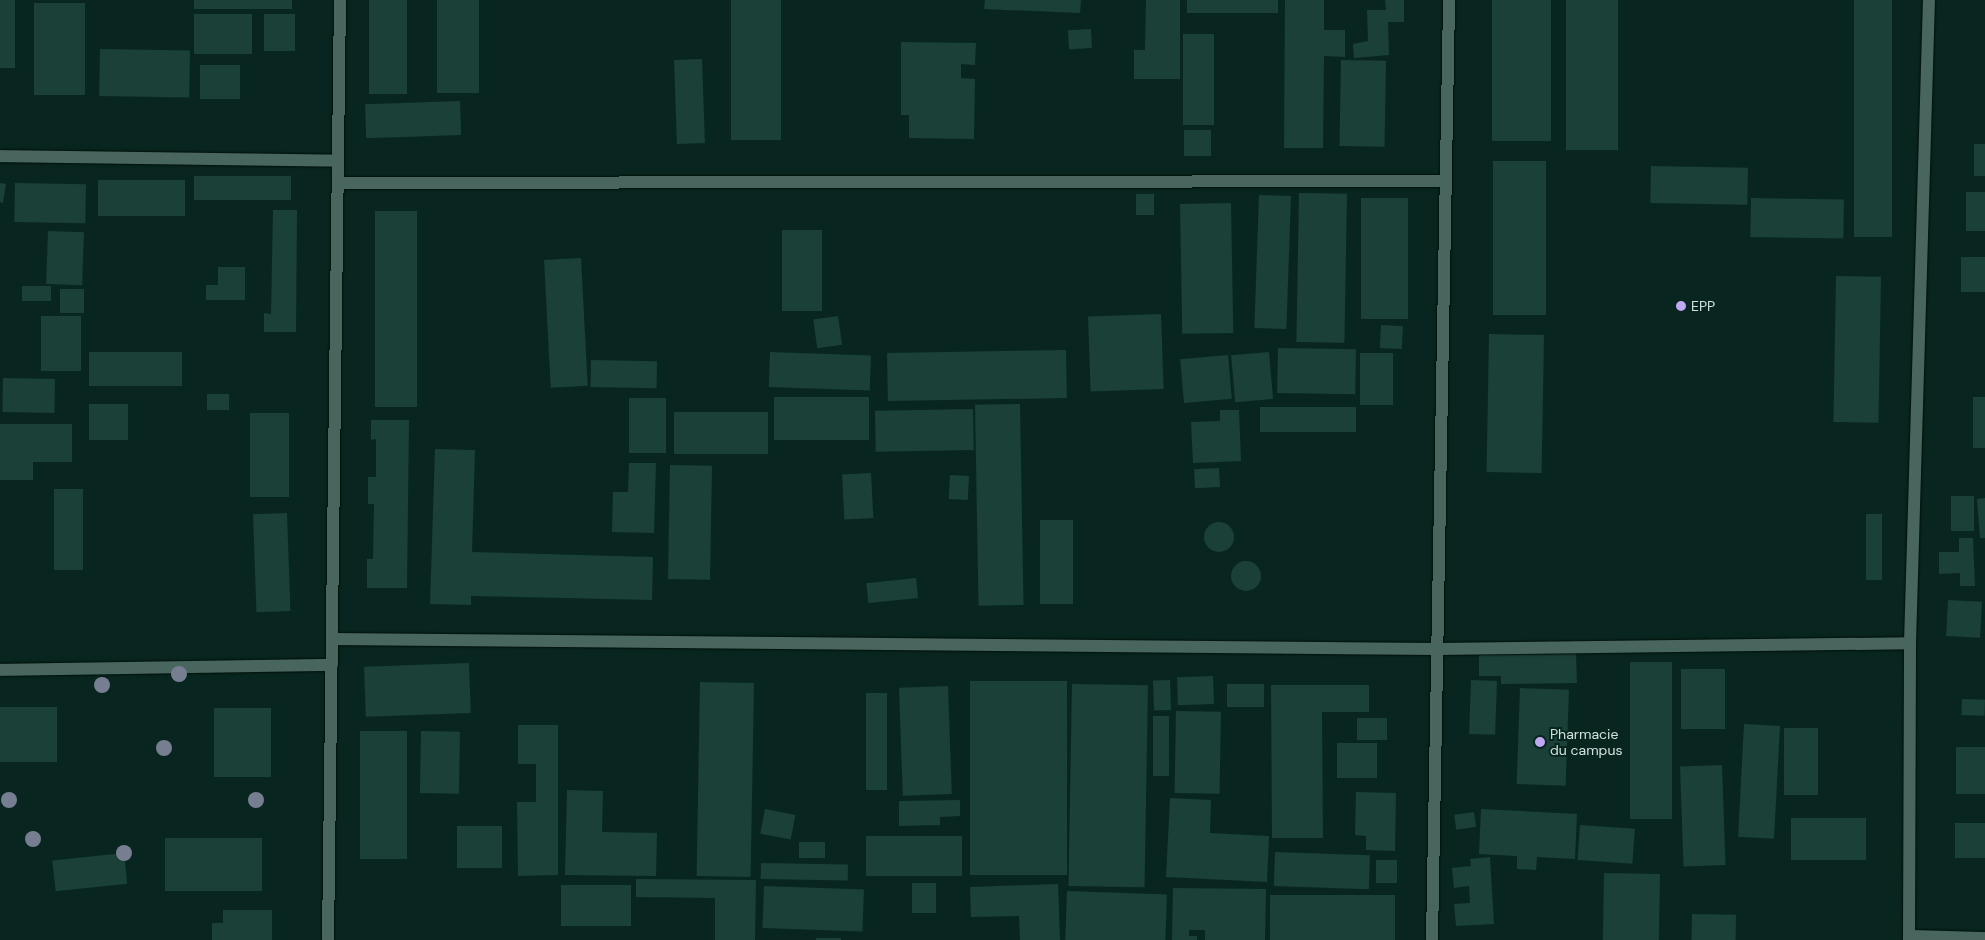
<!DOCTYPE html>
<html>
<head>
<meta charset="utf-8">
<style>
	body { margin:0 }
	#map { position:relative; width:1985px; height:940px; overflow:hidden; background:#08261f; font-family:"DM Sans",sans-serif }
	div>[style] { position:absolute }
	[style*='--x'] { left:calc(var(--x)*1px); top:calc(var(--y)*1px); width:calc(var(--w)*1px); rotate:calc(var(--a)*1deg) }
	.building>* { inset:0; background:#1a4037; transform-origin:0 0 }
	.round { border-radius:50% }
	.roads { filter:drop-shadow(0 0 1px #000e09) drop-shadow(0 0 1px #000e09) }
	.street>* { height:12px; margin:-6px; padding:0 6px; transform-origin:6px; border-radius:6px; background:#48665e }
	.secondary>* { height:12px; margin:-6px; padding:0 6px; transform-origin:6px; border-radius:6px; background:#48665e }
	.trees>* { width:16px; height:16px; margin:-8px; border-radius:50%; background:#777e92 }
	.dots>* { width:14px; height:14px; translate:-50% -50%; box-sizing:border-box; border:2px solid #08261f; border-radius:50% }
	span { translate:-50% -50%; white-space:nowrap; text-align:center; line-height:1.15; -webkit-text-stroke:4px #08261f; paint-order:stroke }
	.poi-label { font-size:14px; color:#d0e1dc }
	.left { translate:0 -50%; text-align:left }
</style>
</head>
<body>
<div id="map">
	<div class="building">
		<i style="left:0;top:0;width:15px;height:68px"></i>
		<i style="left:194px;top:0;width:98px;height:9px"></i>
		<i style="left:369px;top:0;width:38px;height:94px"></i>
		<i style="left:437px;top:0;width:42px;height:93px"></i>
		<i style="left:731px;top:0;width:50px;height:140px"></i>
		<i style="clip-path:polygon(985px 0,1081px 0,1080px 13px,984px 9px)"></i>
		<i style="clip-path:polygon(1146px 0,1180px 0,1180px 79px,1134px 79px,1134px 50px,1145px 50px)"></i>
		<i style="left:1187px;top:0;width:91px;height:13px"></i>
		<i style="clip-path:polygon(1285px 0,1324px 0,1324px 30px,1345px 30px,1345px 57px,1324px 56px,1323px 148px,1284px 148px)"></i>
		<i style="clip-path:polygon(1385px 0,1404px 0,1404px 22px,1388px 22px,1389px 55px,1354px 58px,1353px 44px,1368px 41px,1367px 10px,1386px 10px)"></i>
		<i style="left:1492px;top:0;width:59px;height:141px"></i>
		<i style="left:1566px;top:0;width:52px;height:150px"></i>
		<i style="left:1854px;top:0;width:38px;height:237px"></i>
		<i style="left:34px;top:3px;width:51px;height:92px"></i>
		<i style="left:194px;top:14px;width:58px;height:40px"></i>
		<i style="left:295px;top:14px;width:37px;height:31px;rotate:90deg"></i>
		<i style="left:1091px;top:29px;width:19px;height:23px;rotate:87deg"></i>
		<i style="left:1183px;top:34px;width:31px;height:91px"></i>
		<i style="clip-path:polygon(901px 42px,976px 43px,975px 65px,961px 64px,961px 78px,975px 79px,974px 139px,909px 138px,909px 115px,901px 115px)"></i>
		<i style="left:100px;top:49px;width:90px;height:47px;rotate:1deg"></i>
		<i style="left:702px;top:59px;width:84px;height:28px;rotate:88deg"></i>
		<i style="left:1341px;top:60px;width:45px;height:86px;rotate:1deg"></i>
		<i style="left:200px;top:65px;width:40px;height:34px"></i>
		<i style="left:460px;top:101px;width:34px;height:95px;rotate:88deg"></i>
		<i style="left:1184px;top:130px;width:27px;height:26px"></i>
		<i style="left:1974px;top:144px;width:11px;height:32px"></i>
		<i style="left:1493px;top:161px;width:53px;height:154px"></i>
		<i style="left:1651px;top:166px;width:97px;height:37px;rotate:1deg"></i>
		<i style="left:194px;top:176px;width:97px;height:24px"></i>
		<i style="left:98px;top:180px;width:87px;height:36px"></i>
		<i style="left:0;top:183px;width:6px;height:19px;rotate:9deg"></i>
		<i style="left:15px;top:183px;width:71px;height:39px;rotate:1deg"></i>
		<i style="left:1966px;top:192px;width:19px;height:39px"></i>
		<i style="left:1299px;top:193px;width:48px;height:149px;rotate:1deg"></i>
		<i style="left:1136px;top:194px;width:18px;height:21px"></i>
		<i style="left:1259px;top:195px;width:32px;height:133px;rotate:2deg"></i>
		<i style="left:1361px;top:198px;width:47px;height:121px"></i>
		<i style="left:1751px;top:198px;width:93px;height:39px;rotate:1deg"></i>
		<i style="left:1231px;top:203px;width:130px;height:51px;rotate:89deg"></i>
		<i style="clip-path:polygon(273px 210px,297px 210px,296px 332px,264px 332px,264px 313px,271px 314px)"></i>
		<i style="left:375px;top:211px;width:42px;height:196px"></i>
		<i style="left:782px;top:230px;width:40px;height:81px"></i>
		<i style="left:48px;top:231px;width:36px;height:53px;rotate:2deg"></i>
		<i style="left:1985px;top:257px;width:35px;height:24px;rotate:90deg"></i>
		<i style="left:581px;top:258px;width:128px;height:37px;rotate:87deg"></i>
		<i style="clip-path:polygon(218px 267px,245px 267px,245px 300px,206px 300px,206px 285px,218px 285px)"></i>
		<i style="left:1836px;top:276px;width:45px;height:146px;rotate:1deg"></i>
		<i style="left:22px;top:286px;width:29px;height:15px"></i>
		<i style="left:60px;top:289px;width:24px;height:24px"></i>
		<i style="left:1161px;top:314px;width:75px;height:73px;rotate:88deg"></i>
		<i style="left:41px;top:316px;width:40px;height:55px"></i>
		<i style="left:838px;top:316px;width:29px;height:25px;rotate:82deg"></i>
		<i style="left:1381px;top:325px;width:22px;height:23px;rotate:3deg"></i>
		<i style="left:1489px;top:334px;width:55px;height:138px;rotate:1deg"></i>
		<i style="left:1278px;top:348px;width:78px;height:45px;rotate:1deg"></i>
		<i style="left:1066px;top:350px;width:48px;height:179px;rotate:89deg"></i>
		<i style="left:89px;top:352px;width:93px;height:34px"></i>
		<i style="left:770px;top:352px;width:101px;height:35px;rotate:2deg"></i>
		<i style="left:1269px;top:352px;width:47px;height:38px;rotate:85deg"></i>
		<i style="left:1360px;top:353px;width:33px;height:52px"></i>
		<i style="left:1228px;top:355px;width:44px;height:48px;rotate:85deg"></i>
		<i style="left:591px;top:360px;width:66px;height:27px;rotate:1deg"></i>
		<i style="left:3px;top:378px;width:52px;height:34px;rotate:1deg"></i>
		<i style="left:207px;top:394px;width:22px;height:16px"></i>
		<i style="left:774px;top:397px;width:95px;height:43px"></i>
		<i style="left:1973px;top:397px;width:12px;height:51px"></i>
		<i style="left:629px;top:398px;width:37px;height:55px"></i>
		<i style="left:89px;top:404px;width:39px;height:36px"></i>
		<i style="left:1020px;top:404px;width:201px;height:45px;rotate:89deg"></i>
		<i style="left:1356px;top:407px;width:25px;height:96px;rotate:90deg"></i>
		<i style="left:973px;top:409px;width:41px;height:98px;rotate:89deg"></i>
		<i style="clip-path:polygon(1220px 410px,1239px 410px,1241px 461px,1193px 463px,1191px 422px,1220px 421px)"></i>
		<i style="left:674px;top:412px;width:94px;height:42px"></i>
		<i style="left:250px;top:413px;width:39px;height:84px"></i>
		<i style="clip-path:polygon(371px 420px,409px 420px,407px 588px,367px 588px,367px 559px,373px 559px,374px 504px,368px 504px,368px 477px,376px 477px,376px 439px,371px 440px)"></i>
		<i style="clip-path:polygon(0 424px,72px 424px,72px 462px,33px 462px,33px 480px,0 480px)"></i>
		<i style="clip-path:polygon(435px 449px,475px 450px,472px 552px,653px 557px,652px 600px,471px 596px,471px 605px,430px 604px)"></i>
		<i style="clip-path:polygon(629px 463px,656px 463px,654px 533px,612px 532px,613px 492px,628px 492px)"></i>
		<i style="left:670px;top:465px;width:42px;height:114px;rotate:1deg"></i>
		<i style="left:1219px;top:468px;width:19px;height:25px;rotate:87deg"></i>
		<i style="left:871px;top:473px;width:45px;height:29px;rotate:87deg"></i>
		<i style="left:950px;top:475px;width:19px;height:24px;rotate:3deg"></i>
		<i style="left:54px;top:489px;width:29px;height:81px"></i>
		<i style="left:1974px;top:496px;width:35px;height:23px;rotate:90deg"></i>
		<i style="clip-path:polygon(1985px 498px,1985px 538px,1980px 538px,1977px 499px)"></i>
		<i style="left:287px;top:513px;width:98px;height:34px;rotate:88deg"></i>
		<i style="left:1866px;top:514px;width:16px;height:66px"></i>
		<i style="left:1040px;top:520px;width:33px;height:84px"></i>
		<i class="round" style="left:1204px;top:522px;width:30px;height:30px"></i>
		<i style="clip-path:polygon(1959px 538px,1973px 538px,1975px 586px,1960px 586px,1960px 573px,1939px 574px,1939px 552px,1959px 552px)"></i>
		<i class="round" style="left:1231px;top:561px;width:30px;height:30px"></i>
		<i style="left:916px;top:578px;width:20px;height:50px;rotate:84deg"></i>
		<i style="left:1948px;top:600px;width:34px;height:36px;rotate:3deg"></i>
		<i style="clip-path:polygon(1576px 654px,1577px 683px,1501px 684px,1501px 676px,1479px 676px,1479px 655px)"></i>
		<i style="left:1630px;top:662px;width:42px;height:157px"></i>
		<i style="left:469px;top:663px;width:50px;height:105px;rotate:88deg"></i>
		<i style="left:1681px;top:669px;width:44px;height:60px"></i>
		<i style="left:1213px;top:676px;width:28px;height:36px;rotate:88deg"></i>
		<i style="left:1170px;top:680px;width:30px;height:17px;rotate:88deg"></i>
		<i style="left:1471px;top:680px;width:26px;height:54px;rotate:2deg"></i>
		<i style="left:970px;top:681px;width:97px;height:194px"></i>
		<i style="left:700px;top:682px;width:54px;height:194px;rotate:1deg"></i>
		<i style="left:1072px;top:684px;width:76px;height:202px;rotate:1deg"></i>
		<i style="left:1227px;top:684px;width:37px;height:23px"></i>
		<i style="clip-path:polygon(1271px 685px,1369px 685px,1369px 712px,1322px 712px,1323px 838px,1272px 838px)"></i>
		<i style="left:948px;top:686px;width:108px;height:49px;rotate:88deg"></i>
		<i style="left:1520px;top:688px;width:49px;height:96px;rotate:2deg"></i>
		<i style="left:866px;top:693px;width:21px;height:97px"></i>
		<i style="left:1962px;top:699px;width:23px;height:16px;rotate:2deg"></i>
		<i style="left:0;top:707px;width:57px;height:55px"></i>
		<i style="left:214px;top:708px;width:57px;height:69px"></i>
		<i style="left:1176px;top:711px;width:45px;height:82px;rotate:1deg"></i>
		<i style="left:1153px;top:716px;width:16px;height:60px"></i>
		<i style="left:1357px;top:718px;width:30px;height:22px"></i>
		<i style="left:1744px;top:724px;width:36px;height:113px;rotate:3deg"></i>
		<i style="clip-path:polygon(518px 725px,558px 725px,558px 875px,518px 876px,517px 802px,536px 802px,536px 764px,518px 764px)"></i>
		<i style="left:1784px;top:728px;width:34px;height:67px"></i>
		<i style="left:360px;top:731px;width:47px;height:128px"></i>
		<i style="left:421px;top:731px;width:39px;height:62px;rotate:1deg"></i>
		<i style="left:1377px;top:743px;width:35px;height:40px;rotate:90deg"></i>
		<i style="left:1985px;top:747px;width:47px;height:29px;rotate:90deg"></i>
		<i style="left:1722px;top:765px;width:100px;height:42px;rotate:88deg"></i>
		<i style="clip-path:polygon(567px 790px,603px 791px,602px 832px,657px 833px,656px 876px,565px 875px)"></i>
		<i style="clip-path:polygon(1356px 792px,1396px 793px,1395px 851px,1366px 850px,1366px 836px,1355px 835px)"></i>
		<i style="clip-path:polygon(1170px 798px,1211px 800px,1210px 833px,1269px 836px,1267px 882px,1166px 877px)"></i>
		<i style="clip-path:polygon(960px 800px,960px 816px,940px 817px,940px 825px,899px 826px,899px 801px)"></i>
		<i style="left:765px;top:809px;width:31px;height:25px;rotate:11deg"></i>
		<i style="clip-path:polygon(1481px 809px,1577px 814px,1575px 859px,1537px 857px,1536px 870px,1517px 869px,1517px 856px,1479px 854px)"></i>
		<i style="left:1474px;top:812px;width:15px;height:20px;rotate:82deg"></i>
		<i style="left:1866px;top:818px;width:42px;height:75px;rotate:90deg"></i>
		<i style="left:1985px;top:823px;width:35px;height:30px;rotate:90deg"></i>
		<i style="left:1580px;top:825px;width:55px;height:35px;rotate:4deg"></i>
		<i style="left:502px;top:826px;width:42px;height:45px;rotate:90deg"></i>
		<i style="left:866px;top:836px;width:96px;height:40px"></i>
		<i style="left:262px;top:838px;width:53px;height:97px;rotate:90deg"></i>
		<i style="left:799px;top:842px;width:26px;height:16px"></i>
		<i style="left:1275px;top:852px;width:95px;height:34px;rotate:2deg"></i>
		<i style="left:124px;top:853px;width:31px;height:72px;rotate:84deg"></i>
		<i style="clip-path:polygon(1490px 857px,1494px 924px,1456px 926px,1454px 904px,1470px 903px,1469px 886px,1454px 888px,1452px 868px,1471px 866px,1470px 859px)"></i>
		<i style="left:1376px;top:860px;width:21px;height:23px"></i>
		<i style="left:761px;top:863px;width:87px;height:16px;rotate:1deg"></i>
		<i style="left:1604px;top:873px;width:56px;height:67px;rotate:1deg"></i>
		<i style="clip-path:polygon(636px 879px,756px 880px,755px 940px,715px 940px,715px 898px,636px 897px)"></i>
		<i style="left:912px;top:883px;width:24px;height:30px"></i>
		<i style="clip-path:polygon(1058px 884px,1060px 940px,1020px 940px,1019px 916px,971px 917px,970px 887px)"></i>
		<i style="left:561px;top:885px;width:70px;height:41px"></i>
		<i style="left:764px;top:886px;width:100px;height:42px;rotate:2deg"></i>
		<i style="clip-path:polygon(1173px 888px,1266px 889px,1265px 940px,1205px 940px,1205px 930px,1189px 930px,1189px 936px,1197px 936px,1197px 940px,1172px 940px)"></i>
		<i style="left:1067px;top:891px;width:100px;height:49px;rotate:2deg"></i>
		<i style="left:1270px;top:895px;width:125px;height:45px"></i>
		<i style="clip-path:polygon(223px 910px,272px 910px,272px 940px,212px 940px,212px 923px,223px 923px)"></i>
		<i style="left:1692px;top:914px;width:44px;height:26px;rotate:1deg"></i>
		<i style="left:816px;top:938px;width:25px;height:2px"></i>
	</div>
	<div class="roads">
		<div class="street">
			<i style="--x:0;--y:156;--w:338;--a:0.8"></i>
			<i style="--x:338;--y:183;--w:1107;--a:-0.1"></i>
			<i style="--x:332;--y:639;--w:1105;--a:0.52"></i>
			<i style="--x:1437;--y:649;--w:473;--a:-0.7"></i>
			<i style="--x:0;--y:670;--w:332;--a:-0.9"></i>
			<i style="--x:1909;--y:936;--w:76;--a:1.5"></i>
			<i style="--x:328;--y:940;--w:940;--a:-89.27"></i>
			<i style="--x:1909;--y:940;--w:297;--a:-89.8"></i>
			<i style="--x:1910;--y:643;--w:643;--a:-88.31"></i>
		</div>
		<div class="secondary">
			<i style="--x:1432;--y:940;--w:940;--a:-88.96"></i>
		</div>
	</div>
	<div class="trees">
		<i style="left:179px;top:674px"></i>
		<i style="left:102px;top:685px"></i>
		<i style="left:164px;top:748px"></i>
		<i style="left:9px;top:800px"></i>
		<i style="left:256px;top:800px"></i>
		<i style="left:33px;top:839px"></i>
		<i style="left:124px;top:853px"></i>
	</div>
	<div class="dots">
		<i style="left:1681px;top:306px;background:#c1a8f3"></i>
		<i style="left:1540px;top:742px;background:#c1a8f3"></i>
	</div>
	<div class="poi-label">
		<span class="left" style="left:1691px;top:306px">EPP</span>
		<span class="left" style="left:1550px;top:742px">Pharmacie<br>du campus</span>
	</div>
</div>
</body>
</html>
